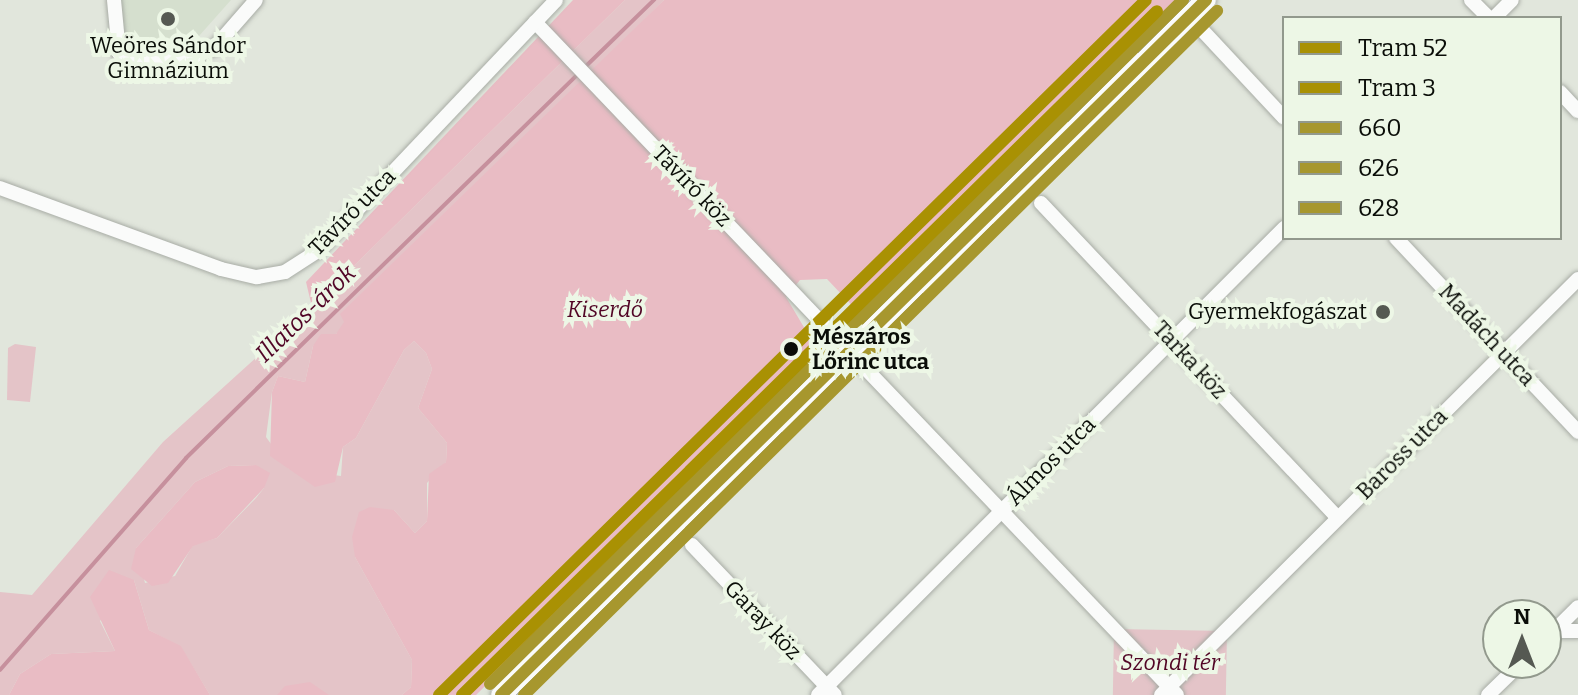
<!DOCTYPE html>
<html>
<head>
<meta charset="utf-8">
<style>
	body { margin:0 }
	#map { position:relative; width:1578px; height:695px; overflow:hidden; background:#e1e6dc; font-family:Bitter,serif }
	div>[style] { position:absolute }
	[style*='--x'] { left:calc(var(--x)*1px); top:calc(var(--y)*1px); width:calc(var(--w)*1px); rotate:calc(var(--a)*1deg) }
	.built>* { inset:0; background:#d5dfce }
	.green>* { inset:0; background:#e4c4c8; transform-origin:0 0 }
	.forest>* { inset:0; background:#e9bcc4 }
	.stream>* { height:4px; margin:-2px; padding:0 2px; transform-origin:2px; border-radius:2px; background:#c6909d }
	.roads { filter:drop-shadow(0 0 2px #a8aca5) drop-shadow(0 0 2px #a8aca5) }
	.minor>* { height:14px; margin:-7px; padding:0 7px; transform-origin:7px; border-radius:7px; background:#fafbfa }
	.secondary>* { height:20px; margin:-10px; padding:0 10px; transform-origin:10px; border-radius:10px; background:#fafbfa }
	.bus-1>* { height:12px; margin:-6px; padding:0 6px; transform-origin:6px; border-radius:6px; background:#a7972e }
	.bus-2>* { height:12px; margin:-6px; padding:0 6px; transform-origin:6px; border-radius:6px; background:#a7972e }
	.bus-3>* { height:12px; margin:-6px; padding:0 6px; transform-origin:6px; border-radius:6px; background:#a7972e }
	.tram-1>* { height:12px; margin:-6px; padding:0 6px; transform-origin:6px; border-radius:6px; background:#a99103 }
	.tram-2>* { height:12px; margin:-6px; padding:0 6px; transform-origin:6px; border-radius:6px; background:#a99103 }
	.dots>* { width:22px; height:22px; translate:-50% -50%; box-sizing:border-box; border:4px solid #edf7e6; border-radius:50% }
	span { translate:-50% -50%; white-space:nowrap; text-align:center; line-height:1.15; -webkit-text-stroke:8px #edf7e6; paint-order:stroke }
	.poi-label { font-size:22px; color:#0a0d08 }
	.right { translate:-100% -50%; text-align:right }
	.street-label { font-size:22px; color:#0a0d08 }
	.park-label { font-size:22px; color:#510525; font-style:italic }
	.stop-label { font-size:22px; color:#0a0d08; font-weight:700 }
	.left { translate:0 -50%; text-align:left }
	.water-label { font-size:24px; color:#510526; font-style:italic }
	.legend { position:absolute; left:1282px; top:16px; width:280px; height:224px; box-sizing:border-box; background:#edf7e6; border:2px solid #92998d; margin:0; padding:10px 14px; list-style:none; font-size:24px; color:#0a0d08 }
	.legend li { display:flex; align-items:center; gap:16px; height:40px }
	.legend b { width:40px; border:2px solid #92998d }
	.north { position:absolute; left:1482px; top:599px; width:80px; height:80px; box-sizing:border-box; background:#edf7e6; border:2px solid #92998d; border-radius:50%; rotate:0deg; font-size:22px; font-weight:700; line-height:32px; text-align:center; color:#0a0d08 }
	.north::after { content:''; display:block; margin:auto; width:28px; height:36px; background:#555952; clip-path:polygon(50% 0,100% 100%,50% 72%,0 100%) }
</style>
</head>
<body>
<div id="map">
	<div class="built">
		<i style="clip-path:polygon(118px 0,231px 0,191px 45px,126px 38px)"></i>
	</div>
	<div class="green">
		<i style="clip-path:polygon(evenodd,625px 0,664px 0,336px 334px,313px 346px,305px 382px,278px 376px,272px 392px,266px 437px,289px 469px,341px 476px,343px 447px,356px 438px,404px 350px,414px 341px,426px 353px,432px 369px,418px 408px,447px 443px,446px 462px,427px 483px,427px 521px,415px 533px,394px 510px,355px 557px,412px 660px,411px 687px,402px 695px,210px 695px,181px 647px,149px 630px,134px 580px,100px 621px,115px 651px,51px 654px,20px 674px,9px 695px,0 695px,0 592px,32px 595px,163px 442px,312px 307px,625px 0,256px 465px,264px 488px,256px 498px,217px 538px,193px 545px,175px 576px,145px 583px,136px 548px,195px 482px,228px 466px,256px 465px)"></i>
		<i style="clip-path:polygon(15px 344px,36px 347px,30px 402px,7px 400px,8px 348px)"></i>
		<i style="left:1114px;top:629px;width:113px;height:66px;rotate:1deg"></i>
	</div>
	<div class="forest">
		<i style="clip-path:polygon(573px 0,625px 0,312px 307px,306px 282px)"></i>
		<i style="clip-path:polygon(664px 0,1184px 0,862px 316px,827px 279px,800px 280px,786px 297px,821px 356px,476px 695px,402px 695px,411px 687px,412px 660px,355px 557px,352px 537px,359px 512px,370px 507px,394px 510px,415px 533px,427px 521px,429px 474px,446px 462px,447px 443px,418px 408px,432px 369px,426px 353px,414px 341px,404px 350px,356px 438px,343px 447px,335px 482px,315px 487px,270px 456px,272px 392px,278px 376px,305px 382px,313px 346px,321px 334px,336px 334px,344px 322px,340px 314px)"></i>
		<i style="clip-path:polygon(256px 465px,270px 473px,264px 488px,217px 538px,193px 546px,168px 583px,152px 586px,131px 569px,136px 548px,195px 482px,228px 466px)"></i>
		<i style="clip-path:polygon(109px 570px,134px 580px,149px 630px,181px 646px,210px 695px,9px 695px,20px 674px,51px 654px,115px 651px,90px 597px)"></i>
		<i style="clip-path:polygon(310px 682px,329px 695px,277px 695px,285px 686px)"></i>
	</div>
	<div class="stream">
		<i style="--x:584;--y:68;--w:98;--a:-44.2"></i>
		<i style="--x:0;--y:670;--w:282;--a:-48.7"></i>
		<i style="--x:186;--y:458;--w:549;--a:-44.41"></i>
	</div>
	<div class="roads">
		<div class="minor">
			<i style="--x:114;--y:0;--w:53;--a:84.6"></i>
			<i style="--x:119;--y:53;--w:65;--a:7"></i>
			<i style="--x:184;--y:61;--w:34;--a:-24"></i>
			<i style="--x:215;--y:47;--w:62;--a:-48.9"></i>
			<i style="--x:1471;--y:0;--w:25;--a:45"></i>
			<i style="--x:1189;--y:16;--w:139;--a:47"></i>
			<i style="--x:1494;--y:18;--w:25;--a:-45"></i>
			<i style="--x:535;--y:22;--w:930;--a:46.35"></i>
			<i style="--x:1560;--y:92;--w:26;--a:47"></i>
			<i style="--x:0;--y:188;--w:235;--a:20.1"></i>
			<i style="--x:221;--y:269;--w:37;--a:13"></i>
			<i style="--x:257;--y:277;--w:28;--a:-10"></i>
			<i style="--x:285;--y:272;--w:40;--a:-32.9"></i>
			<i style="--x:319;--y:250;--w:344;--a:-46.5"></i>
			<i style="--x:1041;--y:203;--w:433;--a:46.7"></i>
			<i style="--x:1396;--y:238;--w:266;--a:46.8"></i>
			<i style="--x:692;--y:545;--w:207;--a:46.4"></i>
			<i style="--x:1554;--y:631;--w:24;--a:0"></i>
			<i style="--x:1546;--y:639;--w:45;--a:-45"></i>
			<i style="--x:818;--y:695;--w:660;--a:-45.06"></i>
			<i style="--x:1161;--y:695;--w:589;--a:-44.93"></i>
			<i style="--x:1488;--y:695;--w:46;--a:-44.1"></i>
		</div>
		<div class="secondary">
			<i style="--x:501;--y:695;--w:990;--a:-44.59"></i>
		</div>
	</div>
	<div class="bus-1">
		<i style="--x:501;--y:695;--w:990;--a:-44.59"></i>
	</div>
	<div class="bus-2">
		<i style="--x:524;--y:695;--w:974;--a:-44.63"></i>
	</div>
	<div class="bus-3">
		<i style="--x:490;--y:684;--w:974;--a:-44.63"></i>
	</div>
	<div class="tram-1">
		<i style="--x:439;--y:695;--w:991;--a:-44.51"></i>
	</div>
	<div class="tram-2">
		<i style="--x:462;--y:695;--w:975;--a:-44.54"></i>
	</div>
	<div class="dots">
		<i style="left:168px;top:19px;background:#555952"></i>
		<i style="left:1383px;top:312px;background:#555952"></i>
		<i style="left:791px;top:349px;background:#0a0d08"></i>
	</div>
	<div class="poi-label">
		<span style="left:168px;top:58px">Weöres Sándor<br>Gimnázium</span>
		<span class="right" style="left:1367px;top:312px">Gyermekfogászat</span>
	</div>
	<div class="street-label">
		<span style="left:692px;top:186px;rotate:46deg">Távíró köz</span>
		<span style="left:352px;top:212px;rotate:-45deg">Távíró utca</span>
		<span style="left:1487px;top:335px;rotate:47deg">Madách utca</span>
		<span style="left:1190px;top:360px;rotate:47deg">Tarka köz</span>
		<span style="left:1402px;top:454px;rotate:-45deg">Baross utca</span>
		<span style="left:1051px;top:461px;rotate:-45deg">Álmos utca</span>
		<span style="left:763px;top:620px;rotate:46deg">Garay köz</span>
	</div>
	<div class="park-label">
		<span style="left:605px;top:310px">Kiserdő</span>
		<span style="left:1170px;top:663px">Szondi tér</span>
	</div>
	<div class="stop-label">
		<span class="left" style="left:812px;top:349px">Mészáros<br>Lőrinc utca</span>
	</div>
	<div class="water-label">
		<span style="left:306px;top:314px;rotate:-44deg">Illatos-árok</span>
	</div>
	<ul class="legend">
	<li><b style="height:10px;background:#a99103"></b>Tram 52</li>
	<li><b style="height:10px;background:#a99103"></b>Tram 3</li>
	<li><b style="height:10px;background:#a7972e"></b>660</li>
	<li><b style="height:10px;background:#a7972e"></b>626</li>
	<li><b style="height:10px;background:#a7972e"></b>628</li>
	</ul>
	<div class="north">N</div>
</div>
</body>
</html>
